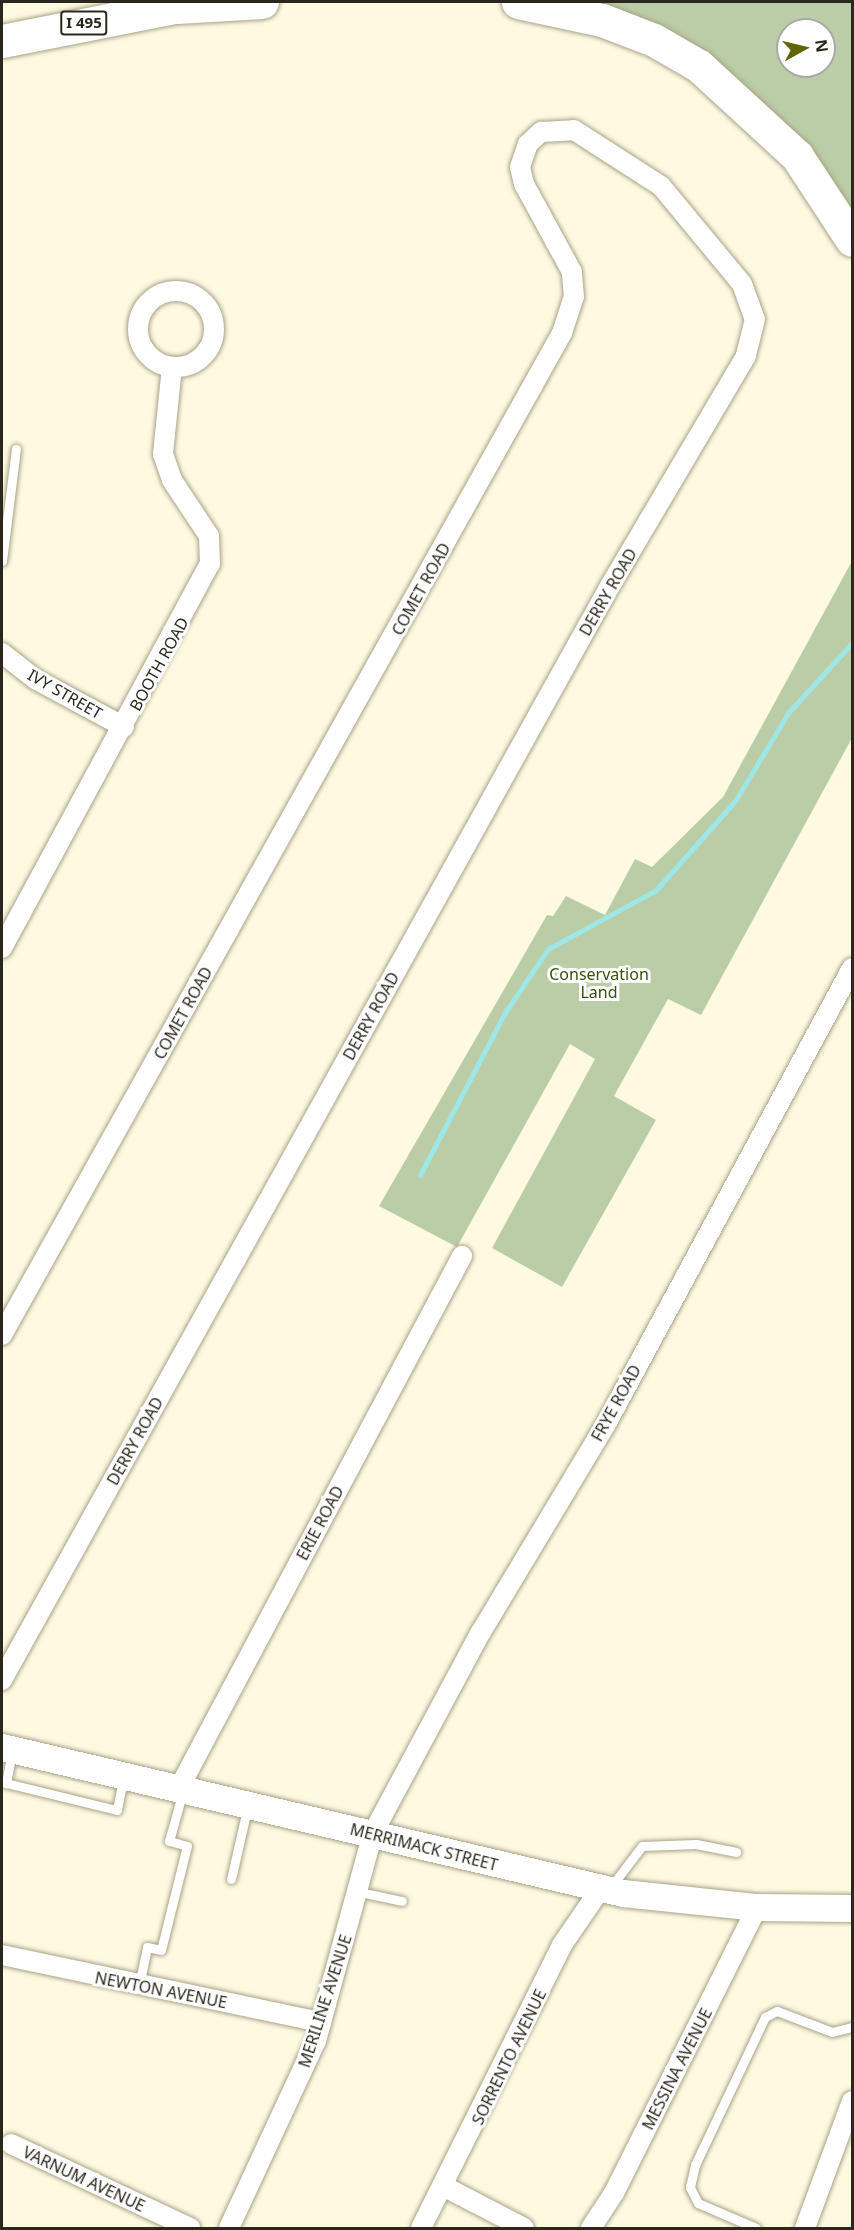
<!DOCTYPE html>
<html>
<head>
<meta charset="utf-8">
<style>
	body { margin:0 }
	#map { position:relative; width:854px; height:2230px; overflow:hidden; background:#fefae2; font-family:"Noto Sans",sans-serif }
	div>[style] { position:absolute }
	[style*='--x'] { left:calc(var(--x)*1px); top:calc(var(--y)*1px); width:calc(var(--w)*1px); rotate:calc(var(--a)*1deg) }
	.green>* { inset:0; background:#bacda6 }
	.stream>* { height:5px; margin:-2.5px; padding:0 2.5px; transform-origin:2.5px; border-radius:2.5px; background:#9fe6e7 }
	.roads { filter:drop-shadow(0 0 2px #a8a386) drop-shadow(0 0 2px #a8a386) }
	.service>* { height:9px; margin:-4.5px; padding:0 4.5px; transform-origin:4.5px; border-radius:4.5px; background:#fff }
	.minor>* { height:20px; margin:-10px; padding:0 10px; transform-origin:10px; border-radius:10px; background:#fff }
	.minor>.ring { margin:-10px; padding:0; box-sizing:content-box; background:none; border:20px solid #fff; border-radius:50% }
	.secondary>* { height:27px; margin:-13.5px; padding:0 13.5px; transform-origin:13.5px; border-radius:13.5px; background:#fff }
	.motorway>* { height:33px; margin:-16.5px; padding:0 16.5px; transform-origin:16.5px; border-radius:16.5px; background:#fff }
	span { translate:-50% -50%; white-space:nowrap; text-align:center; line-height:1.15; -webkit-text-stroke:6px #fff; paint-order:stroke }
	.shield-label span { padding:2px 4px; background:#fff; border:2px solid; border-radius:4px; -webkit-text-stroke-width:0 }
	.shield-label { font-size:15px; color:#2a281d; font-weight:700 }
	.street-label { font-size:16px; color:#2a281d }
	.park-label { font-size:16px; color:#365108 }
	.frame { position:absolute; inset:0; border:3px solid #2a281d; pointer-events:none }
	.north { position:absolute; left:776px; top:18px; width:60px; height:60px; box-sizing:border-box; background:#fff; border:2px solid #aaa9a5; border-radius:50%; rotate:82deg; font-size:16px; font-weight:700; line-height:24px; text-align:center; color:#2a281d }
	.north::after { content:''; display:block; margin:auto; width:21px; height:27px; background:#606604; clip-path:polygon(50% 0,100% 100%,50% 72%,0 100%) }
</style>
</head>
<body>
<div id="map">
	<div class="green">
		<i style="clip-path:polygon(evenodd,577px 2px,852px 2px,852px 217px,806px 151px,577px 2px,788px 30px,824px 30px,824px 66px,788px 66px,788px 30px)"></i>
		<i style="clip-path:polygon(852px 561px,852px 738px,701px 1015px,668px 999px,614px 1096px,656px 1120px,562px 1287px,492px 1248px,595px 1059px,570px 1044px,457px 1247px,379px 1206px,547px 915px,553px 916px,566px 896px,605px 915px,635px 859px,652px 867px,723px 797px)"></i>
	</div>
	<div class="stream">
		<i style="--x:420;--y:1175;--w:182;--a:-62.4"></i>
		<i style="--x:504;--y:1014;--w:78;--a:-55.9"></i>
		<i style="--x:548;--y:949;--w:123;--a:-28.6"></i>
		<i style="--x:656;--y:890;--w:119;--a:-48.4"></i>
		<i style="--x:735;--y:801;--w:103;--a:-58.9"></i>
		<i style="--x:788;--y:713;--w:95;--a:-47.6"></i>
	</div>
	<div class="roads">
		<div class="service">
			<i style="--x:2;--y:561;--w:113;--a:-82.9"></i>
			<i style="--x:12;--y:1752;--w:32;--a:101"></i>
			<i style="--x:6;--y:1783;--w:114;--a:13.7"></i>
			<i style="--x:117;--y:1810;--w:33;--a:-79"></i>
			<i style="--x:231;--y:1879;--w:72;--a:-77.1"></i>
			<i style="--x:610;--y:1888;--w:53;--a:-52.7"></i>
			<i style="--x:642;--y:1846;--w:54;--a:-2.1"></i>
			<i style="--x:696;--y:1844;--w:41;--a:11.3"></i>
			<i style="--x:355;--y:1891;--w:48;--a:12"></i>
			<i style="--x:139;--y:1985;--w:39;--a:-78"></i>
			<i style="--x:147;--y:1947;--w:14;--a:12"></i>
			<i style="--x:161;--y:1950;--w:107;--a:-76"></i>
			<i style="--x:187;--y:1846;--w:19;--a:-164"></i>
			<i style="--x:169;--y:1841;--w:52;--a:-74.4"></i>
			<i style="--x:756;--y:2228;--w:63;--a:-156.7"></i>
			<i style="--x:698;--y:2203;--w:18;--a:-117"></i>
			<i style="--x:690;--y:2187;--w:23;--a:-77"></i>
			<i style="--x:695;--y:2165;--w:164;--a:-64.7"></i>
			<i style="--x:765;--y:2017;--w:13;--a:-27"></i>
			<i style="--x:777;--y:2011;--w:59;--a:20.9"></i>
			<i style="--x:832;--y:2032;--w:21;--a:-14"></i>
		</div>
		<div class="minor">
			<i class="ring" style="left:138px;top:291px;width:56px;height:56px"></i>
			<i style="--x:2;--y:653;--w:42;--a:38.2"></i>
			<i style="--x:35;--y:679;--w:101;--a:28.3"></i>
			<i style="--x:2;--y:948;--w:437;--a:-61.6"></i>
			<i style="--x:210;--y:564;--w:28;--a:-92"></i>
			<i style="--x:209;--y:536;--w:67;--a:-123.5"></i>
			<i style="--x:172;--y:480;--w:28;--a:-109"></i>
			<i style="--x:163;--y:454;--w:87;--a:-84.1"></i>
			<i style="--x:2;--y:1335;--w:1148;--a:-60.8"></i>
			<i style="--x:562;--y:333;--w:38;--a:-72"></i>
			<i style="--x:574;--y:297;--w:25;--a:-95"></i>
			<i style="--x:572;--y:272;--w:100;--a:-118.6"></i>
			<i style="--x:524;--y:184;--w:17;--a:-103"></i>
			<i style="--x:520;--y:167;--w:24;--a:-71"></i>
			<i style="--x:528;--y:144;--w:18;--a:-43"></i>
			<i style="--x:541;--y:132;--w:33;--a:-3"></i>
			<i style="--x:574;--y:130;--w:103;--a:32.8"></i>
			<i style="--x:661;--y:186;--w:127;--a:50.4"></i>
			<i style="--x:742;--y:284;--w:37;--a:70"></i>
			<i style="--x:755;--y:319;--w:38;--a:104"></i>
			<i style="--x:746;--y:356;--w:265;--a:120.6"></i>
			<i style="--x:611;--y:584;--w:1254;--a:119.06"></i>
			<i style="--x:178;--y:1790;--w:605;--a:-61.99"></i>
			<i style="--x:2;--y:1955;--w:326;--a:11.9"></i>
			<i style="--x:11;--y:2144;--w:198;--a:25.1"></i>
			<i style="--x:443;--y:2186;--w:91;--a:27.4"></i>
			<i style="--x:229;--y:2228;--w:206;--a:-65.1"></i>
			<i style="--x:316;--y:2041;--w:216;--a:-74.7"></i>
			<i style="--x:373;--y:1833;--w:228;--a:-61.8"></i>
			<i style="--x:481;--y:1632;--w:243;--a:-59"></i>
			<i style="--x:606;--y:1424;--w:518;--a:-61.65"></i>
			<i style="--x:421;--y:2228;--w:316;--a:-63.5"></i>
			<i style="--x:562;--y:1945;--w:69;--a:-55.6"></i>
			<i style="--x:591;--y:2228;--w:42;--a:-56.7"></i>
			<i style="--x:614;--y:2193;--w:320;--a:-63.4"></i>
			<i style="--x:805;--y:2228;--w:135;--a:-69.7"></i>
		</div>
		<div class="secondary">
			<i style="--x:2;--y:1747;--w:638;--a:13.23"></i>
			<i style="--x:623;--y:1893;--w:135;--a:6"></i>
			<i style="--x:757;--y:1907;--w:95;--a:0.6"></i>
		</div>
		<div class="motorway">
			<i style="--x:518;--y:2;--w:86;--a:12.1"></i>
			<i style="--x:602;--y:20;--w:56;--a:21"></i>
			<i style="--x:654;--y:40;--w:52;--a:30"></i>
			<i style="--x:699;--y:66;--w:133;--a:42.6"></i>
			<i style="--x:797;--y:156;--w:100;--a:56.8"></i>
			<i style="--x:177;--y:7;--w:85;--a:-3.4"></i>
			<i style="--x:2;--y:41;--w:201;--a:-11.2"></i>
		</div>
	</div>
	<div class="shield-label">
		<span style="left:84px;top:23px">I 495</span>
	</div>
	<div class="street-label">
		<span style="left:421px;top:589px;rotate:-61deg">COMET ROAD</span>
		<span style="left:608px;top:592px;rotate:-60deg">DERRY ROAD</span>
		<span style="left:159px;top:664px;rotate:-61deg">BOOTH ROAD</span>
		<span style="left:65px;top:694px;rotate:30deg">IVY STREET</span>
		<span style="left:183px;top:1013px;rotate:-61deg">COMET ROAD</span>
		<span style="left:371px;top:1016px;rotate:-61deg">DERRY ROAD</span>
		<span style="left:616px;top:1403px;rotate:-61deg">FRYE ROAD</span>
		<span style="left:135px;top:1441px;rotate:-61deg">DERRY ROAD</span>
		<span style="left:320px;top:1523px;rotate:-62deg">ERIE ROAD</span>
		<span style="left:424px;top:1847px;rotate:14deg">MERRIMACK STREET</span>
		<span style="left:161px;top:1990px;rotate:11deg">NEWTON AVENUE</span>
		<span style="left:325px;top:2001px;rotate:-72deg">MERILINE AVENUE</span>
		<span style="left:509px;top:2057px;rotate:-64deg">SORRENTO AVENUE</span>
		<span style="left:677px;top:2069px;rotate:-63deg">MESSINA AVENUE</span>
		<span style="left:84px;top:2179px;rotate:25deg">VARNUM AVENUE</span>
	</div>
	<div class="park-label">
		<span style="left:599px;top:983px">Conservation<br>Land</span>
	</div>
	<div class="frame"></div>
	<div class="north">N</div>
</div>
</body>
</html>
